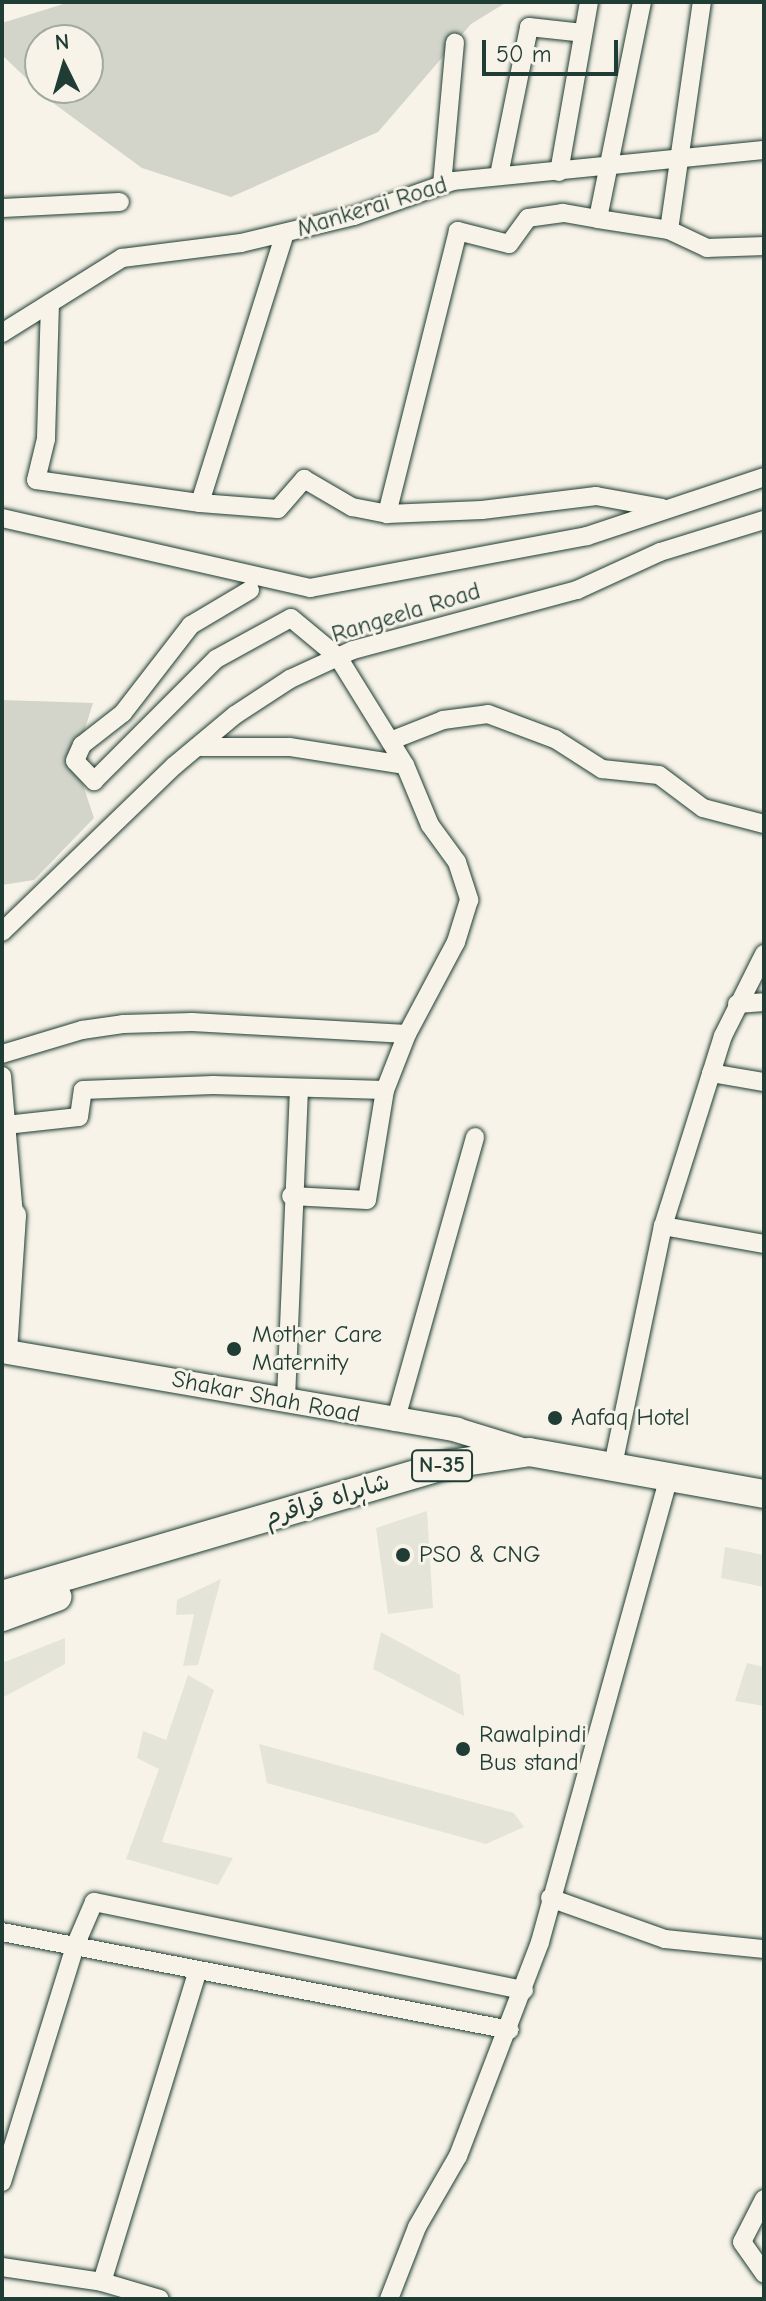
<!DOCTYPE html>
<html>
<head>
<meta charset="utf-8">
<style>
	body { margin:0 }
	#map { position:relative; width:766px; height:2301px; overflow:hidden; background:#f7f3e8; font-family:"Comic Neue","Playpen Sans Arabic",sans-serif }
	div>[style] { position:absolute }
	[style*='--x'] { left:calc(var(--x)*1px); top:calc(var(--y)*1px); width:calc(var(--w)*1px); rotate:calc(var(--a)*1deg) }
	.built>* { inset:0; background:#e5e4d9 }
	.green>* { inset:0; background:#d3d5ca }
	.roads { filter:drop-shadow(0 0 2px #1f3d34) drop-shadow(0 0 2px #1f3d34) }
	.minor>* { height:18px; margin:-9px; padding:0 9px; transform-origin:9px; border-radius:9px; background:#f7f3e8 }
	.major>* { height:24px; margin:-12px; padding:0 12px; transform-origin:12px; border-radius:12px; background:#f7f3e8 }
	.highway>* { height:28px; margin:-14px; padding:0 14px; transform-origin:14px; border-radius:14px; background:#f7f3e8 }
	.dots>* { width:22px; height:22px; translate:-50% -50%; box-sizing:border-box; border:4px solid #f7f3e8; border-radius:50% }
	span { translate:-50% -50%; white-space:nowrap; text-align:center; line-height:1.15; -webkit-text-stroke:6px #f7f3e8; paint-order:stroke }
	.shield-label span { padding:2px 6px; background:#f7f3e8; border:2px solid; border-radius:6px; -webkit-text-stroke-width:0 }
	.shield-label { font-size:22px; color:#1f3d34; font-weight:700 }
	.street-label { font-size:24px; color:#1f3d34 }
	.poi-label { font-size:24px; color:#1f3d34 }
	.left { translate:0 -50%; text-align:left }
	.frame { position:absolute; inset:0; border:4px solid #1f3d34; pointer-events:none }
	.north { position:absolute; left:24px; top:24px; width:80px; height:80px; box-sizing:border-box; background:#f7f3e8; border:2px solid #a1aaa0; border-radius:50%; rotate:355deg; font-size:22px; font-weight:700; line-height:32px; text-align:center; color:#1f3d34 }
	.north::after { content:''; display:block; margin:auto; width:28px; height:36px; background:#1f3d34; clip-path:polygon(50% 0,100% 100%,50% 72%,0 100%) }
	.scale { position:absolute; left:482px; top:40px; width:136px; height:36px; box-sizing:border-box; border:4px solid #1f3d34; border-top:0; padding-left:10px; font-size:24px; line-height:28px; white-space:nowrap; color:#1f3d34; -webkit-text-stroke:6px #f7f3e8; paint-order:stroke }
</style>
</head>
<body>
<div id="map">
	<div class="built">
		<i style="clip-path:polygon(427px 1511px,433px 1608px,388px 1614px,376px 1528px)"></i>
		<i style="clip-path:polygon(725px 1547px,764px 1555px,764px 1587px,721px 1578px)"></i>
		<i style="clip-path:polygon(221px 1579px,198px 1665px,183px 1666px,194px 1614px,176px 1615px,177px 1600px)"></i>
		<i style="clip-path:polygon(381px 1632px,460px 1675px,464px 1716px,373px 1669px)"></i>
		<i style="clip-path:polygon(65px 1638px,65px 1664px,2px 1698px,2px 1663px)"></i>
		<i style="clip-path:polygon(747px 1663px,764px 1667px,764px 1706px,735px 1701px)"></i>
		<i style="clip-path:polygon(188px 1675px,214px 1690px,162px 1842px,233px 1858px,218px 1885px,126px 1859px,159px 1769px,137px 1758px,143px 1731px,166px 1740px)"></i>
		<i style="clip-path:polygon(259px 1744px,514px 1813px,524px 1827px,486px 1844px,267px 1783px)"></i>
	</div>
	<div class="green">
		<i style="clip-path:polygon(evenodd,70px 2px,507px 2px,471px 24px,378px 132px,231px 197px,142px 168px,49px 100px,2px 55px,2px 23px,70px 2px,40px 40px,88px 40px,88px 88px,40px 88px,40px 40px)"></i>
		<i style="clip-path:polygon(2px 700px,93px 703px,75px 761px,94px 818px,34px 880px,2px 885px)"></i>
	</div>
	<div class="roads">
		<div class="minor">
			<i style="--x:642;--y:2;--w:221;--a:101.5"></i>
			<i style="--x:598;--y:219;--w:72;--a:8.8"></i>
			<i style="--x:669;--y:230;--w:230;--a:-81.8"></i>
			<i style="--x:559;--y:172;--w:173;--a:-80"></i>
			<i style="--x:499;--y:175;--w:151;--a:-78.5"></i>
			<i style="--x:529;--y:27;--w:54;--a:6.3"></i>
			<i style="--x:442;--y:185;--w:143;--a:-84.8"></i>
			<i style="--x:2;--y:208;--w:118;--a:-2.9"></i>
			<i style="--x:598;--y:219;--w:36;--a:-170"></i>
			<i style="--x:563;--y:213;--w:35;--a:172"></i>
			<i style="--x:528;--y:218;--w:32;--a:126"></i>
			<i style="--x:509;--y:244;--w:53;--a:-165.7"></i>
			<i style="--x:458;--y:231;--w:292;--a:104.1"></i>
			<i style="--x:387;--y:514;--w:95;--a:-2.4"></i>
			<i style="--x:482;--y:510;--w:115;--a:-7"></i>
			<i style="--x:596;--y:496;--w:67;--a:10.3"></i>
			<i style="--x:669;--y:230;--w:42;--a:25.3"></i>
			<i style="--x:707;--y:248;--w:57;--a:-2"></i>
			<i style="--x:285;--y:233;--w:283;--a:107.5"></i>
			<i style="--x:200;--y:503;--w:78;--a:4.4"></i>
			<i style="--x:278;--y:509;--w:40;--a:-49"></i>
			<i style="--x:304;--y:479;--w:56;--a:30.3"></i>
			<i style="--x:352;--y:507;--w:36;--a:11"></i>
			<i style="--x:50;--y:303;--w:136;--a:91.7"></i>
			<i style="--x:46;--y:439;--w:42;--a:103.7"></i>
			<i style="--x:36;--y:480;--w:166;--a:8"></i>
			<i style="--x:2;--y:333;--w:142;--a:-32"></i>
			<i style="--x:122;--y:258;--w:120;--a:-7.2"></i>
			<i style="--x:241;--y:243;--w:116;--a:-13.4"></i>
			<i style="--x:354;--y:216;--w:105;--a:-19.5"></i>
			<i style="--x:453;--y:181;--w:313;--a:-5.7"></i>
			<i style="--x:2;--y:518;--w:316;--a:12.8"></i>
			<i style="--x:310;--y:588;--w:282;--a:-10.6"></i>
			<i style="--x:587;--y:536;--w:187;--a:-18.4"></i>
			<i style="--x:250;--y:590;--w:69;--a:149.3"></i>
			<i style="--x:191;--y:625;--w:111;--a:127.7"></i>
			<i style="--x:123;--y:713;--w:52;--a:142"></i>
			<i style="--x:82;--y:745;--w:17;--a:114"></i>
			<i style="--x:75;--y:761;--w:28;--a:46"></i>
			<i style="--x:94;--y:781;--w:173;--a:-45"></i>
			<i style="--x:216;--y:659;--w:85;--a:-28.7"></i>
			<i style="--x:291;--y:618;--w:61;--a:39.7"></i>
			<i style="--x:338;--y:657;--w:127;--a:58.2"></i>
			<i style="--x:405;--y:765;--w:65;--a:67.4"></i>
			<i style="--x:430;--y:825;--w:46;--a:53.9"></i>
			<i style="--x:457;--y:862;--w:40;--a:72"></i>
			<i style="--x:469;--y:900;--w:44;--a:107.2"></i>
			<i style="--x:456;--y:942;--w:104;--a:118"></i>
			<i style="--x:407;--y:1034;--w:60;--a:111.4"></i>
			<i style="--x:385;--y:1090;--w:111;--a:99.3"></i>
			<i style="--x:367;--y:1200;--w:76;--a:-177"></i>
			<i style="--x:390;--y:741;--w:57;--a:-21.6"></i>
			<i style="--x:443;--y:720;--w:45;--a:-7.6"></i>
			<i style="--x:488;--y:714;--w:72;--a:20.5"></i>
			<i style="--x:555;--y:739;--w:56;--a:32.6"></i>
			<i style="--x:602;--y:769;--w:57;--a:6"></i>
			<i style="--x:659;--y:775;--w:55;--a:36.9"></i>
			<i style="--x:703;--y:808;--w:63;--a:14.7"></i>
			<i style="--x:197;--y:747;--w:93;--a:0"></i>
			<i style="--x:290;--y:747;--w:116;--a:8.9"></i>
			<i style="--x:2;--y:932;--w:239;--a:-44"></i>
			<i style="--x:174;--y:766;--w:80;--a:-39.9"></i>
			<i style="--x:235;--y:715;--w:66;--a:-33.2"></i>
			<i style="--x:290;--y:679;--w:69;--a:-24.7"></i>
			<i style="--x:353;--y:650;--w:232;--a:-15"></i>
			<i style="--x:577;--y:590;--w:91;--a:-24.6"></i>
			<i style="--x:660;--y:552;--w:109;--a:-17.1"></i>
			<i style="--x:737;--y:1004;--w:27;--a:-4"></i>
			<i style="--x:2;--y:1054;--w:84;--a:-16.7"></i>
			<i style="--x:82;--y:1030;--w:41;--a:-8.3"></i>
			<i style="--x:123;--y:1024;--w:69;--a:-1.7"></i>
			<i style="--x:192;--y:1022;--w:215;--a:3.2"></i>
			<i style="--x:711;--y:1073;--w:54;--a:9.6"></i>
			<i style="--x:2;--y:1076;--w:140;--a:85.1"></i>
			<i style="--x:14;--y:1215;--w:10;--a:180"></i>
			<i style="--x:6;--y:1125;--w:73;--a:-6.3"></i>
			<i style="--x:79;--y:1117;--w:27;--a:-82"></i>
			<i style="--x:83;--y:1090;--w:130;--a:-2.2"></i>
			<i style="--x:213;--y:1085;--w:172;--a:1.7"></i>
			<i style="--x:663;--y:1226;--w:103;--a:10.1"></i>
			<i style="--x:286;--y:1399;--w:311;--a:-87.6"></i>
			<i style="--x:395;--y:1422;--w:296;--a:-74.3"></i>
			<i style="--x:613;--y:1465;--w:244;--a:-78.2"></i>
			<i style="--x:663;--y:1226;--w:199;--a:-72.5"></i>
			<i style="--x:723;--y:1036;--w:92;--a:-63.4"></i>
			<i style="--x:550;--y:1898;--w:122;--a:19.6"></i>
			<i style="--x:665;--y:1939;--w:100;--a:5.8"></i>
			<i style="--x:2;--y:1932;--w:517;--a:10.92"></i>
			<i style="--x:2;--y:2182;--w:247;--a:-72.8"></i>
			<i style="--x:75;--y:1946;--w:48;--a:-66.6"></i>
			<i style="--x:94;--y:1902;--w:439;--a:11.6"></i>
			<i style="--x:764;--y:2199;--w:48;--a:117.1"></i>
			<i style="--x:742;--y:2242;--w:39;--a:55"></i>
			<i style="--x:2;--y:2267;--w:101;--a:8.5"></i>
			<i style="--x:102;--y:2282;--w:60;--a:16.3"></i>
			<i style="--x:102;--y:2282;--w:326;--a:-72.9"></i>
			<i style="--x:389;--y:2299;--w:77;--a:-68.7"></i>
			<i style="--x:417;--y:2227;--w:82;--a:-60"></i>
			<i style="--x:458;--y:2156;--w:229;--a:-69"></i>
			<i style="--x:540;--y:1942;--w:484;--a:-74.5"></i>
		</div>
		<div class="major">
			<i style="--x:2;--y:1351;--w:462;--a:9.8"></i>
			<i style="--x:457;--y:1430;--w:75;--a:17"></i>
			<i style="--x:5;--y:1351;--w:136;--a:-86.2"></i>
		</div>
		<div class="highway">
			<i style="--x:2;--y:1595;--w:468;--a:-16.3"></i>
			<i style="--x:451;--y:1464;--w:79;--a:-8.7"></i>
			<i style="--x:529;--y:1452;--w:239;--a:10.1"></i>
			<i style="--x:2;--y:1617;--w:59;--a:-20"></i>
		</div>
	</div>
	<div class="dots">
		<i style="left:234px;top:1349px;background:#1f3d34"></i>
		<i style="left:555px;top:1418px;background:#1f3d34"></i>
		<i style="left:403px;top:1555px;background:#1f3d34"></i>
		<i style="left:463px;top:1749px;background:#1f3d34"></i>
	</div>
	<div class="shield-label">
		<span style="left:442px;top:1466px">N-35</span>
	</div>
	<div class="street-label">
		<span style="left:372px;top:207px;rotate:-17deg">Mankerai Road</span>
		<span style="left:406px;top:613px;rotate:-17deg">Rangeela Road</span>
		<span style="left:266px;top:1397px;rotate:11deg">Shakar Shah Road</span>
		<span style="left:327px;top:1500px;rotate:-17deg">شاہراہ قراقرم</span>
	</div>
	<div class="poi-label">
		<span class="left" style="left:252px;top:1349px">Mother Care<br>Maternity</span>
		<span class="left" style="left:571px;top:1418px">Aafaq Hotel</span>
		<span class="left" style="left:419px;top:1555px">PSO &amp; CNG</span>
		<span class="left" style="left:479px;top:1749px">Rawalpindi<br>Bus stand</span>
	</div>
	<div class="frame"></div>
	<div class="north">N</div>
	<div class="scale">50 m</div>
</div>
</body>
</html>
